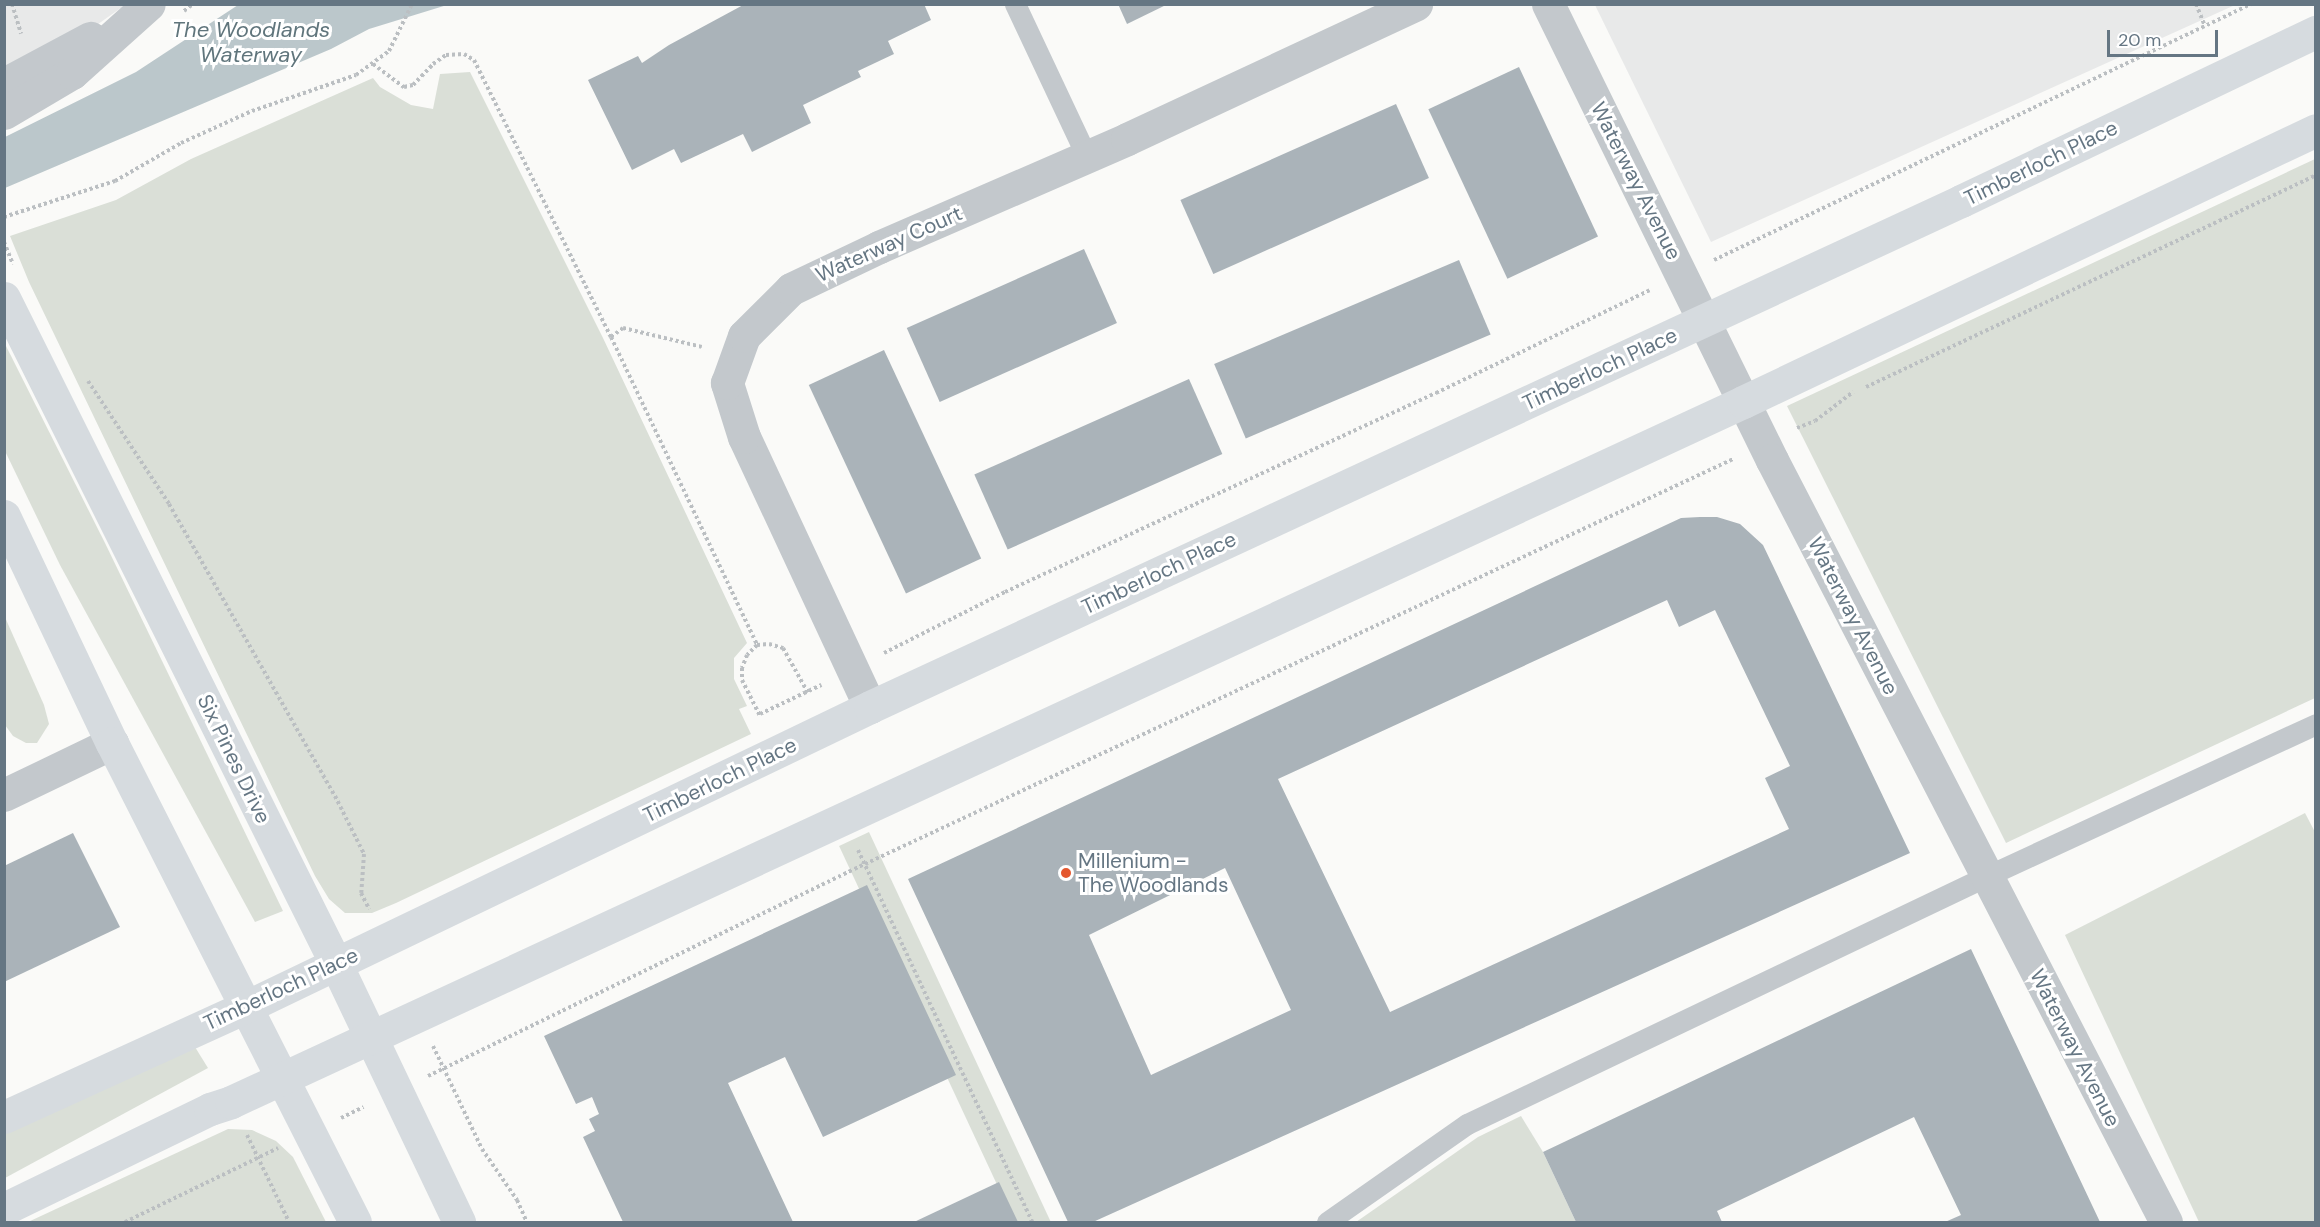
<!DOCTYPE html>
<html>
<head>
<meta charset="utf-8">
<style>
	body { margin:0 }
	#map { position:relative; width:2320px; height:1227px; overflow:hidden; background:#fafaf8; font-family:"DM Sans",sans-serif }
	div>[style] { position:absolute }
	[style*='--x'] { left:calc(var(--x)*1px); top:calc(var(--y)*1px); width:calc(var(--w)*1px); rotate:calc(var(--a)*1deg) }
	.built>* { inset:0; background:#e8e9e9 }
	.green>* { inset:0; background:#dadfd7; transform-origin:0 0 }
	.water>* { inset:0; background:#bbc7cb }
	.building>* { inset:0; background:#aab3b9; transform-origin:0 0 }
	.path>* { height:4px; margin-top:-2px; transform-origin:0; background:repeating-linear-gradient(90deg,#bbbfc2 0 3px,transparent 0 6px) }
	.lane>* { height:21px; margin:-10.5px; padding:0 10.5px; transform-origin:10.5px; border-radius:10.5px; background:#c3c8cc }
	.street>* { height:33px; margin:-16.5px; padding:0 16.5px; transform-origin:16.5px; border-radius:16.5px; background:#c3c8cc }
	.secondary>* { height:33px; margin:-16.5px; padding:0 16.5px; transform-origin:16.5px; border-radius:16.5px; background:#d6dbdf }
	.dots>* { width:16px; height:16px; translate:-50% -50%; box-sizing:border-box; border:3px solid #fff; border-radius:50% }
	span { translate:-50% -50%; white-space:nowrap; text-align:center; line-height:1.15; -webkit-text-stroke:6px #fff; paint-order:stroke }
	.street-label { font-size:21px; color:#657683 }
	.poi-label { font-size:21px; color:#657683 }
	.left { translate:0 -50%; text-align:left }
	.water-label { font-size:22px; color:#60757c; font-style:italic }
	.frame { position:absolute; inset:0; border:6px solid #657683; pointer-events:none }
	.scale { position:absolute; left:2107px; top:30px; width:111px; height:27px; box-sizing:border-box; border:3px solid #657683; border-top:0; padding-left:8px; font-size:18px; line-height:21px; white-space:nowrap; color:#657683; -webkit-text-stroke:4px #fff; paint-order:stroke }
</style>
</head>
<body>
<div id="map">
	<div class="built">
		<i style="clip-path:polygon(5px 5px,125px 5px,77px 39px,5px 73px)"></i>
		<i style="clip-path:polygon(1595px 5px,2235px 5px,1711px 242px)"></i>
	</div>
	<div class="green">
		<i style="clip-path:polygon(470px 72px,603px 338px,747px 643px,734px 658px,734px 679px,747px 706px,739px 709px,751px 734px,396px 903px,372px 913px,345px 913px,329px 899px,315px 876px,29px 282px,10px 236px,116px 200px,191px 159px,373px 78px,380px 87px,411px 105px,433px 109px,440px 74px)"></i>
		<i style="clip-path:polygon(2315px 159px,2315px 698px,2006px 843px,1787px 406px)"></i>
		<i style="clip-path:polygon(4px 342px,105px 543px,283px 911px,255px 922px,60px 565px,5px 451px)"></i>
		<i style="clip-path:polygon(4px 615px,44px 705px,49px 724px,37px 743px,26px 743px,13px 736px,5px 725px)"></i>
		<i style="clip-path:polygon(2305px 813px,2316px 834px,2315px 1222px,2199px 1222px,2065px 935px)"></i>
		<i style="left:869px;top:832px;width:430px;height:33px;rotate:65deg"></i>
		<i style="clip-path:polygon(195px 1047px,208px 1068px,5px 1178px,5px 1132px)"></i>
		<i style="clip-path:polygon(1521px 1116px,1543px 1152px,1576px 1222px,1356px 1222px,1478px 1137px)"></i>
		<i style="clip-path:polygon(228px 1129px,252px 1130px,276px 1141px,293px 1157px,326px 1222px,28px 1222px)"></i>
	</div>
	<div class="water">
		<i style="clip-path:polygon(238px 5px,447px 5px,369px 29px,331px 49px,5px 188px,5px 137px,136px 72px)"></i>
	</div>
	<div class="building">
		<i style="clip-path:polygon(745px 4px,924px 4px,931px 20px,888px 41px,894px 54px,858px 71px,861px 77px,803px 105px,811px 123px,752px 152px,743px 134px,681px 163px,674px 149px,632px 170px,588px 80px,638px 56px,642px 63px,669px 45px)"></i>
		<i style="clip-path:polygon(1118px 4px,1168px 4px,1127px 24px)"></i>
		<i style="left:1519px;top:67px;width:187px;height:100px;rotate:65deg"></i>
		<i style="left:1396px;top:104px;width:81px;height:236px;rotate:66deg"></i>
		<i style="left:1084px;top:249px;width:81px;height:194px;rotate:66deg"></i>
		<i style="left:1459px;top:260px;width:81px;height:266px;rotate:67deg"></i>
		<i style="left:884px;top:350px;width:230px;height:83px;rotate:65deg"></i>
		<i style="left:1189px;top:379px;width:82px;height:235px;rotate:66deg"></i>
		<i style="clip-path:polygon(evenodd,1700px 517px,1717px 517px,1740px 524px,1763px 545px,1910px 853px,1093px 1222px,1068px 1222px,908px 879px,1681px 518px,1700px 517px,1667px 600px,1679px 627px,1715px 610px,1790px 766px,1765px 778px,1789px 829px,1390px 1012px,1278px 779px,1667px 600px,1700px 517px,1225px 868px,1291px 1010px,1151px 1075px,1089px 935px,1225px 868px)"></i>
		<i style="clip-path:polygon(73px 833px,120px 927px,4px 982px,4px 866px)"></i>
		<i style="clip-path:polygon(867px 885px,956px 1075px,823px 1137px,785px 1057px,728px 1083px,793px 1222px,623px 1222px,583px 1137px,595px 1131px,589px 1119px,599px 1114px,592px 1097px,576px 1104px,544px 1036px)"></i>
		<i style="clip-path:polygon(1971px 949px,2100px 1222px,1945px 1222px,1961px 1215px,1914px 1117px,1717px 1211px,1722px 1222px,1576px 1222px,1543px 1152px)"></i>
		<i style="clip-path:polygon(999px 1182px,1018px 1222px,914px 1222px)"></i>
	</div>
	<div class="path">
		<i style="--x:12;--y:4;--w:31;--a:73"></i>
		<i style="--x:2196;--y:4;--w:24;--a:68"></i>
		<i style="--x:184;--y:11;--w:11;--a:-38"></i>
		<i style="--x:373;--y:64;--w:39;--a:37"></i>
		<i style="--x:404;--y:87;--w:9;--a:-13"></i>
		<i style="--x:413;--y:85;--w:29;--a:-46"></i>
		<i style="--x:433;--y:64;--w:16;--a:-35"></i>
		<i style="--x:446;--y:55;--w:18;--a:-3"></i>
		<i style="--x:464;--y:54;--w:12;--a:31"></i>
		<i style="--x:474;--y:60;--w:309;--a:63.7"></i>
		<i style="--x:611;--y:337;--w:341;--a:64.6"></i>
		<i style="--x:757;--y:645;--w:12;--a:-5"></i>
		<i style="--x:769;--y:644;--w:15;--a:16"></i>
		<i style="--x:783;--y:648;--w:51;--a:60.9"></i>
		<i style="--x:4;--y:217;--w:117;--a:-18"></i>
		<i style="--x:115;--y:181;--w:76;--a:-29.9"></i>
		<i style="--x:181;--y:143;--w:78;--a:-24.3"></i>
		<i style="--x:252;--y:111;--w:110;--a:-19.1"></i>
		<i style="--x:356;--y:75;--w:41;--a:-36"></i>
		<i style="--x:389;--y:51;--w:52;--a:-63.9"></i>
		<i style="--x:4;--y:242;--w:24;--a:68"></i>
		<i style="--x:1714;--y:260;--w:595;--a:-25.49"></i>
		<i style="--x:611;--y:337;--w:15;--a:-37"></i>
		<i style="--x:623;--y:328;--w:81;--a:13.5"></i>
		<i style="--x:88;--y:381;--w:147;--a:56.6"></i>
		<i style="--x:169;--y:504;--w:336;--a:60.4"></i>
		<i style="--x:335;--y:796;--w:65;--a:63.4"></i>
		<i style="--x:364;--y:854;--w:39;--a:94"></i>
		<i style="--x:361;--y:893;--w:18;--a:63"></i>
		<i style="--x:1866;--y:387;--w:497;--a:-25.2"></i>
		<i style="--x:1797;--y:428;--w:19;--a:-21"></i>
		<i style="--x:1815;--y:421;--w:48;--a:-37.3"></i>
		<i style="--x:757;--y:645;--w:14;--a:135"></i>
		<i style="--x:747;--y:655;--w:14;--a:111"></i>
		<i style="--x:742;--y:668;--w:12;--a:90"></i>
		<i style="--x:742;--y:680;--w:40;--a:63.4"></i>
		<i style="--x:884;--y:653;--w:136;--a:-26.8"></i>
		<i style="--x:1005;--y:592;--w:475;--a:-24.8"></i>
		<i style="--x:1436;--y:393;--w:237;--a:-25.7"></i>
		<i style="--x:760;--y:714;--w:68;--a:-25.4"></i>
		<i style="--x:858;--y:850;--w:411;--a:64.9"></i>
		<i style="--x:433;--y:1046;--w:114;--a:64.6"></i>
		<i style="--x:482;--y:1149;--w:62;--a:55.5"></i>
		<i style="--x:517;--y:1200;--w:24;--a:66"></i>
		<i style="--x:428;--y:1076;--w:486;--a:-25.9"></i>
		<i style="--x:865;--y:864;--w:958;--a:-25.01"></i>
		<i style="--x:341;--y:1118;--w:25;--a:-26"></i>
		<i style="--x:247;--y:1135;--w:97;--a:64.2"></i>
		<i style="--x:125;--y:1222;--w:170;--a:-25.8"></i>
	</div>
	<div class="lane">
		<i style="--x:1015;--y:4;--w:169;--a:64.8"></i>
		<i style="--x:1327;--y:1222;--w:171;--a:-35"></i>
		<i style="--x:1467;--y:1124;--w:576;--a:-25.5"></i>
		<i style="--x:1987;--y:876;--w:362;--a:-24.8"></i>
	</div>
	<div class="street">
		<i style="--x:1548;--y:4;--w:508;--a:63.84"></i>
		<i style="--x:1772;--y:460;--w:858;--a:62.66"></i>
		<i style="--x:4;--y:84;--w:98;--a:-28.1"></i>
		<i style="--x:4;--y:113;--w:79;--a:-30.5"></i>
		<i style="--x:72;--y:73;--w:103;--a:-41.9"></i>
		<i style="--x:870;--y:707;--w:298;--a:-115"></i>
		<i style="--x:744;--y:437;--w:57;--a:-107.5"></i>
		<i style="--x:727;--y:383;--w:50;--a:-70.1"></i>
		<i style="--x:744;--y:336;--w:66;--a:-45"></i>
		<i style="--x:791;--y:289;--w:98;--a:-25.5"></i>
		<i style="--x:879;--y:247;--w:270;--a:-23.5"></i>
		<i style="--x:1127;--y:139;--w:319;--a:-25"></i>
		<i style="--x:4;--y:795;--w:120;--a:-25.7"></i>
	</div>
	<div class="secondary">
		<i style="--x:4;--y:298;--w:744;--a:63.5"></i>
		<i style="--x:336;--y:964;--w:286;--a:64.5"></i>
		<i style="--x:4;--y:516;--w:251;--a:64.6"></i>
		<i style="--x:112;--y:743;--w:537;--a:63.1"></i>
		<i style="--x:4;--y:1117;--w:268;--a:-24.5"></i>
		<i style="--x:248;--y:1006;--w:690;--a:-25.67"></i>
		<i style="--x:870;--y:707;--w:1203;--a:-24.88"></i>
		<i style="--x:1961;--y:201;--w:393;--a:-25.5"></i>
		<i style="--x:4;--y:1209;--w:229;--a:-25.9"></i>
		<i style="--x:210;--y:1109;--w:22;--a:-18"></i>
		<i style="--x:231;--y:1102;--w:1666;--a:-24.84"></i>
		<i style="--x:1743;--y:402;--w:634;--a:-25.39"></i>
	</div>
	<div class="dots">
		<i style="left:1066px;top:873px;background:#e4572e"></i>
	</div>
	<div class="street-label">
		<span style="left:2041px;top:163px;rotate:-26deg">Timberloch Place</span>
		<span style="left:1636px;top:181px;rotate:63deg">Waterway Avenue</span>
		<span style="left:889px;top:244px;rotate:-24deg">Waterway Court</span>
		<span style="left:1600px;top:369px;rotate:-25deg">Timberloch Place</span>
		<span style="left:1159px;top:573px;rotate:-25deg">Timberloch Place</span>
		<span style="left:1853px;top:616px;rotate:63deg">Waterway Avenue</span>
		<span style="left:234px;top:759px;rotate:64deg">Six Pines Drive</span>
		<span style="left:720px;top:780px;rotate:-26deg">Timberloch Place</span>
		<span style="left:281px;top:989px;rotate:-25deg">Timberloch Place</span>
		<span style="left:2075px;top:1048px;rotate:63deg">Waterway Avenue</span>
	</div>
	<div class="poi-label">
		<span class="left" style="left:1078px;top:873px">Millenium -<br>The Woodlands</span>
	</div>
	<div class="water-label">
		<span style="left:251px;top:42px">The Woodlands<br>Waterway</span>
	</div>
	<div class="frame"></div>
	<div class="scale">20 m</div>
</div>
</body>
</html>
